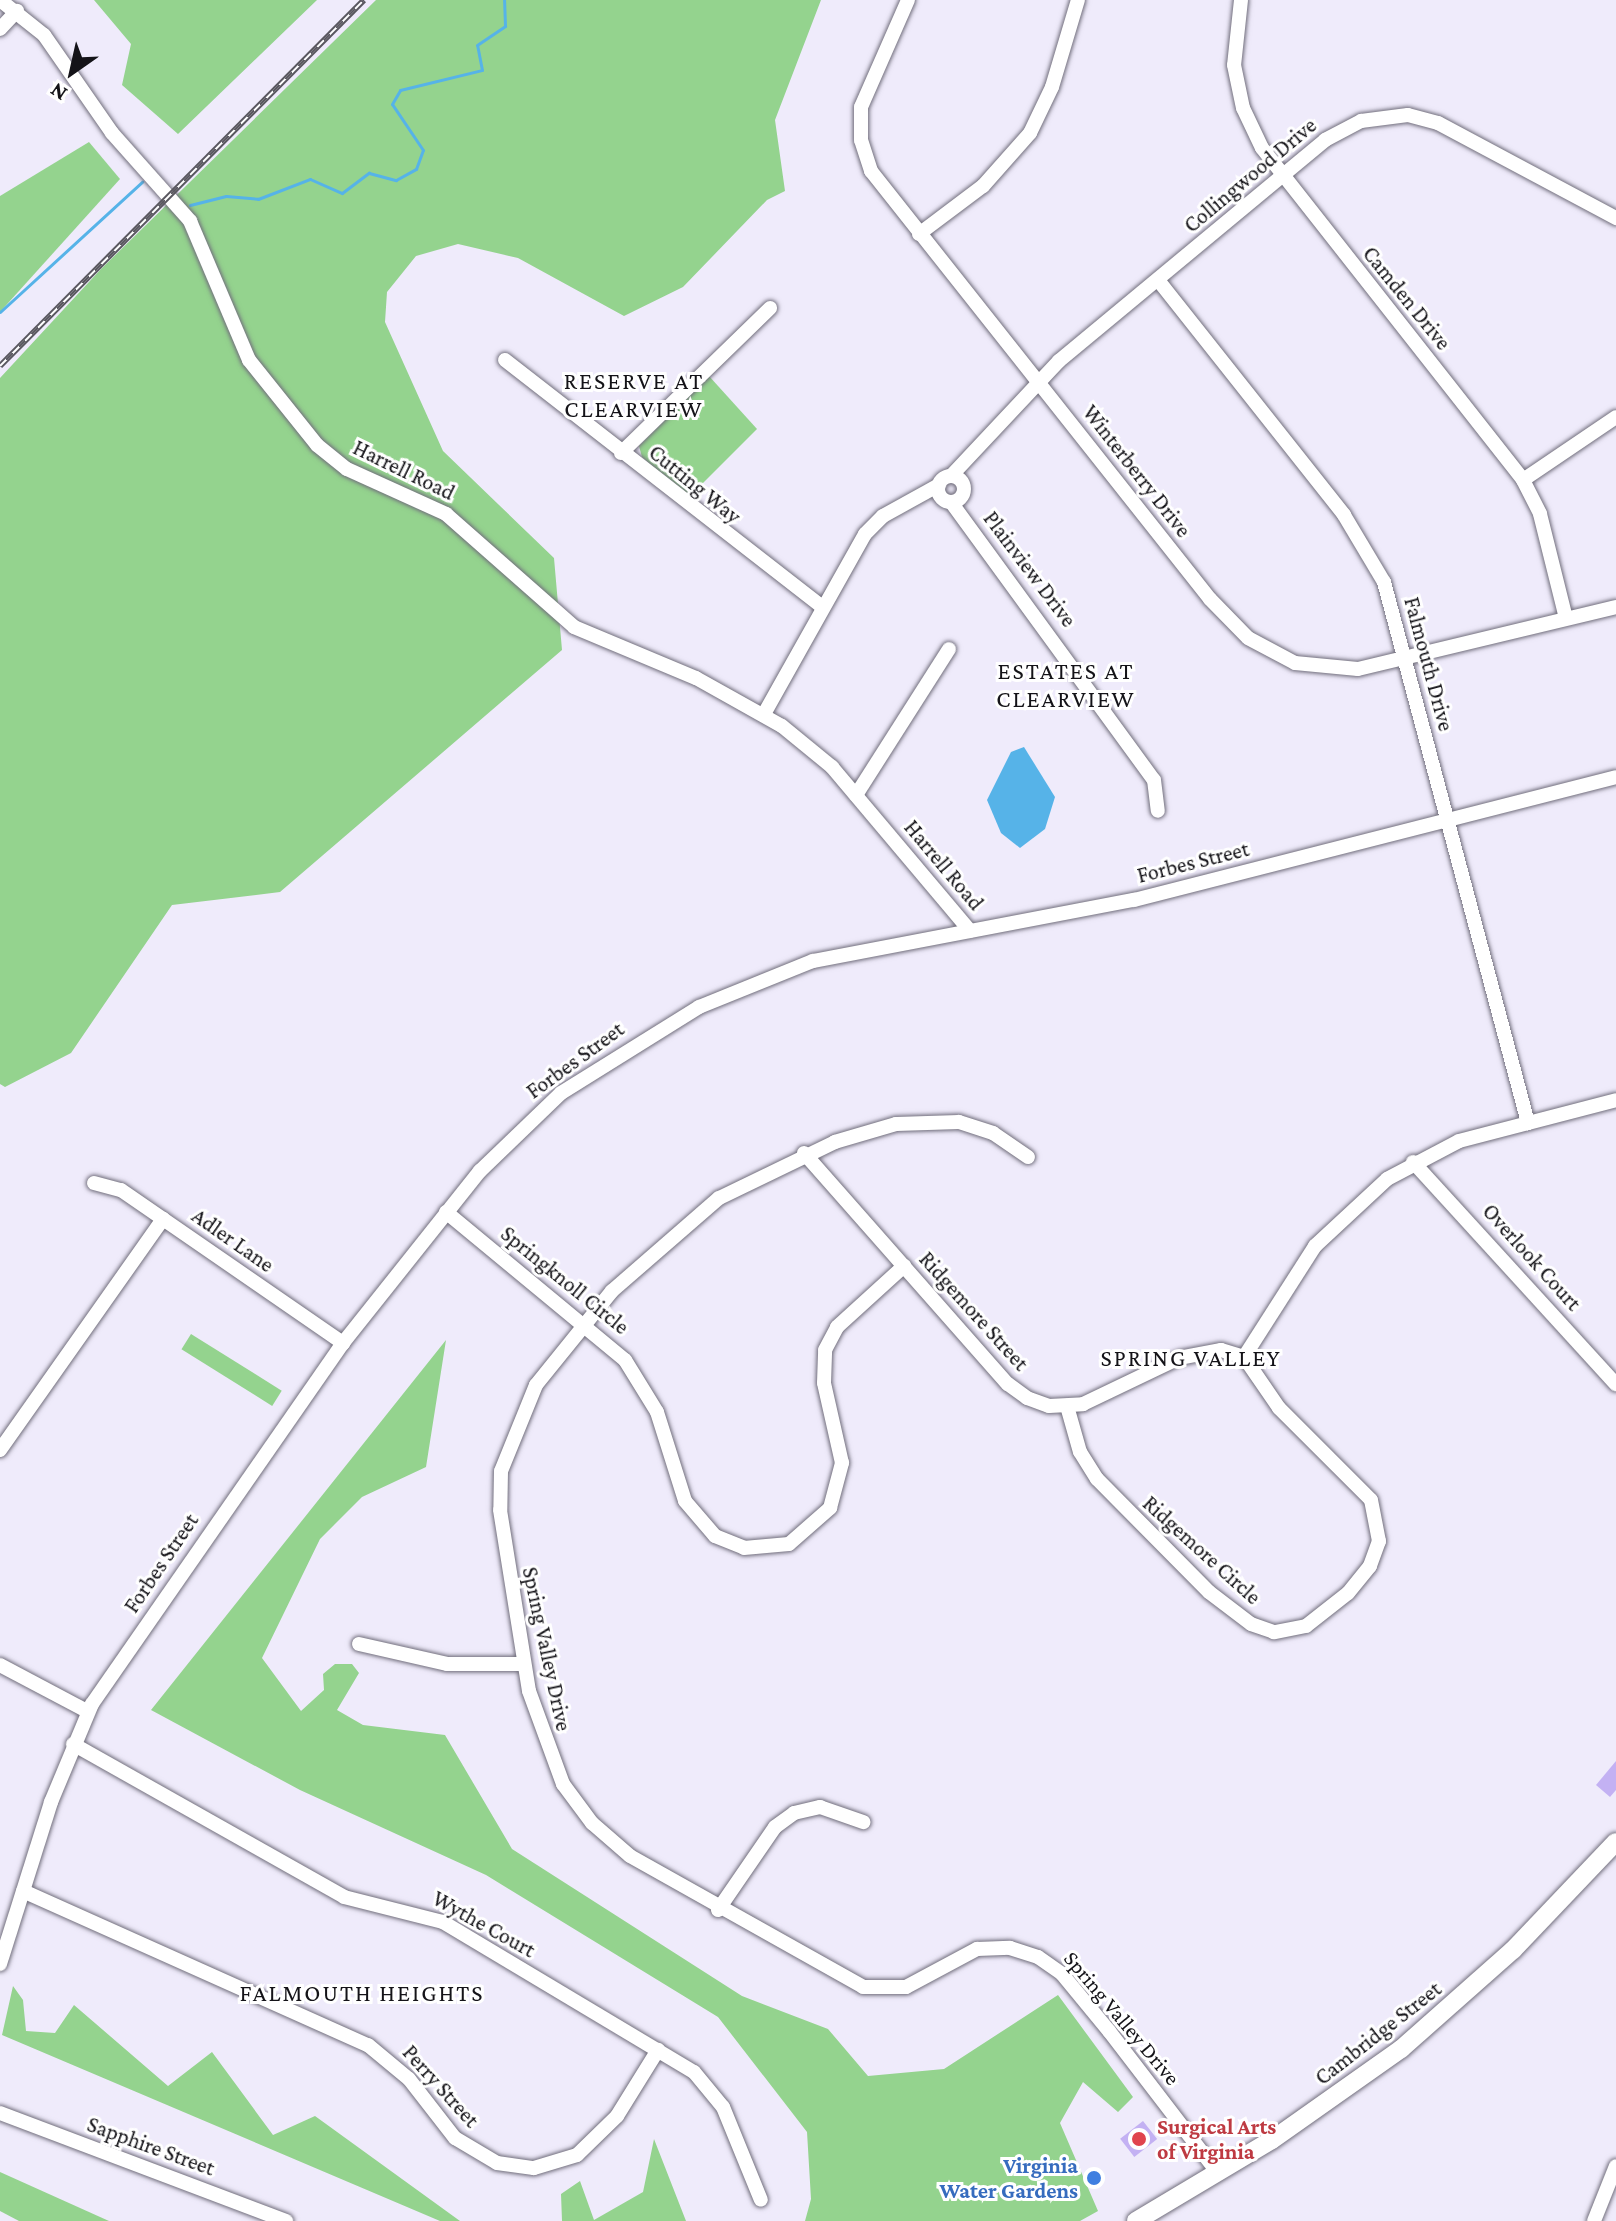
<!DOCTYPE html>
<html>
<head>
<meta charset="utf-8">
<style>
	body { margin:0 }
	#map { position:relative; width:1616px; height:2221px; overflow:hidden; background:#efebfb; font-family:"Crimson Pro",serif }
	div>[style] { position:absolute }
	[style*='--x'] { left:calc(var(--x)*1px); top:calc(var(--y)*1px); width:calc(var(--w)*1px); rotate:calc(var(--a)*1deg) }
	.green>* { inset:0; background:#94d38e; transform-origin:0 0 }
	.water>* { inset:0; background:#56b3e8 }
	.stream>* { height:3px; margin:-1.5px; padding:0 1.5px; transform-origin:1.5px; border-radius:1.5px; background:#56b3e8 }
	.building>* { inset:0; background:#c3b1f3; transform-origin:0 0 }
	.roads { filter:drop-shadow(0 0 2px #716e7c) drop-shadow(0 0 2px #716e7c) }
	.minor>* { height:14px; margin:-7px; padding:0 7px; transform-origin:7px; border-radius:7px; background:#fff }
	.minor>.ring { margin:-7px; padding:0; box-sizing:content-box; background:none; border:14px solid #fff; border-radius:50% }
	.major>* { height:18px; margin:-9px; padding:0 9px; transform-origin:9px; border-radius:9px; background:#fff }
	.rail>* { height:6px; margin-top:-3px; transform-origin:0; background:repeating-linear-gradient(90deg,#fff 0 9px,#59575f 0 18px); box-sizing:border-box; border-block:2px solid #59575f }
	.dots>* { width:22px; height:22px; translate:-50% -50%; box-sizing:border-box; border:4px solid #fff; border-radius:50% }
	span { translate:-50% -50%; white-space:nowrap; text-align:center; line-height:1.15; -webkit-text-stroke:6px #fff; paint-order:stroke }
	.street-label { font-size:22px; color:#141318 }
	.health-label { font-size:22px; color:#be3a42; font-weight:700 }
	.left { translate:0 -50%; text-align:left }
	.shop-label { font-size:22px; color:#366cbe; font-weight:700 }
	.right { translate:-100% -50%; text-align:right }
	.neighbourhood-label { font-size:24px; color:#141318; letter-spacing:2px }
	.north { position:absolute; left:32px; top:32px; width:80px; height:80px; -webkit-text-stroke:6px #fff; paint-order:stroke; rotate:214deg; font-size:22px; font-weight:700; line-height:32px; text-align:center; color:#141318 }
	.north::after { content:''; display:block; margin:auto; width:28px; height:36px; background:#141318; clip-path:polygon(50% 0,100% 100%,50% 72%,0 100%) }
</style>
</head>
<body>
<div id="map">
	<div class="green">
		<i style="clip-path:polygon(94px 0,317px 0,178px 134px,122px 85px,131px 44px)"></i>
		<i style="clip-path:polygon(376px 0,821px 0,775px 120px,785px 191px,767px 200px,683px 287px,624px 316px,518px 258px,458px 244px,416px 256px,387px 292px,385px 322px,443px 451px,554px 558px,562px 650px,280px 892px,172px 905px,71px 1053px,5px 1087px,0 1084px,0 378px,101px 269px)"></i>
		<i style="clip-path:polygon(89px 142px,120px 179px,0 312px,0 196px)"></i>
		<i style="clip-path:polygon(709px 376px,757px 429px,688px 498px,642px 457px,639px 446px)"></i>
		<i style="left:191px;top:1334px;width:107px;height:18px;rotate:32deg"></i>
		<i style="clip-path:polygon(446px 1340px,426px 1467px,362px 1497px,320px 1539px,262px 1658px,301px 1711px,324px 1690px,323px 1674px,335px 1664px,352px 1664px,359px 1673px,337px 1710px,363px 1725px,445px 1735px,512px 1849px,742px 1996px,828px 2029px,868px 2076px,944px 2069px,1058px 1995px,1133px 2097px,1118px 2112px,1083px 2082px,1060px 2123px,1098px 2211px,1080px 2221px,805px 2221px,811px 2199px,807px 2132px,718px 2017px,486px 1875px,300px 1790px,151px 1710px)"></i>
		<i style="clip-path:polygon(13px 1986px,23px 2000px,26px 2031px,55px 2033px,74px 2005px,168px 2086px,212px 2052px,273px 2135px,315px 2116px,460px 2221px,440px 2221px,2px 2035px)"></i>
		<i style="clip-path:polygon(654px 2139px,686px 2221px,562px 2221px,561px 2194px,580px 2181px,594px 2220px,643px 2192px)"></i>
		<i style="clip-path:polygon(0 2172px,109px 2221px,19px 2221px,0 2211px)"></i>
	</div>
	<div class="water">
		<i style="clip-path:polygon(1024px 747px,1055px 797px,1045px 829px,1020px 848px,1001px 833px,987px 800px,1011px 752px)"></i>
	</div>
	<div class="stream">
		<i style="--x:190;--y:205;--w:37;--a:-14"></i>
		<i style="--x:226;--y:196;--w:32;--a:5"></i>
		<i style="--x:258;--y:199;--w:56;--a:-21"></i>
		<i style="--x:310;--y:179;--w:35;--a:24"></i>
		<i style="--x:342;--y:193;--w:34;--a:-37"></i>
		<i style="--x:369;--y:173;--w:28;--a:15"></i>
		<i style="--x:396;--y:180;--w:23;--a:-29"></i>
		<i style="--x:416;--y:169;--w:20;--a:-70"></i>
		<i style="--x:423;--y:150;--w:55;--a:-124"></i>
		<i style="--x:392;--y:104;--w:16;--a:-60"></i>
		<i style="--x:400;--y:90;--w:84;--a:-13.7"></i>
		<i style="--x:482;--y:70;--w:25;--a:-101"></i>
		<i style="--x:477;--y:45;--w:34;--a:-34"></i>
		<i style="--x:505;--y:26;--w:26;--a:-92"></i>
		<i style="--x:0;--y:312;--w:193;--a:-42.5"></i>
	</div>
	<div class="building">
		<i style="clip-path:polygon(1616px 1761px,1616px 1790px,1610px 1797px,1596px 1785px)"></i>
		<i style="left:1143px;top:2121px;width:23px;height:29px;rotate:52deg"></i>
	</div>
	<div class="roads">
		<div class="minor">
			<i style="--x:0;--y:0;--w:56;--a:38.5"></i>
			<i style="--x:44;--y:35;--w:119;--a:55.2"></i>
			<i style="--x:112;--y:133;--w:118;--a:48.4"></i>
			<i style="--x:190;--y:221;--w:151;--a:67"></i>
			<i style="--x:249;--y:360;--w:109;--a:51.3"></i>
			<i style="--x:317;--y:445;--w:38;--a:39"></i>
			<i style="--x:347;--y:469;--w:109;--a:24.4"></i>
			<i style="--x:446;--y:514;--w:171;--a:41.4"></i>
			<i style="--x:574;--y:627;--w:132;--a:22.7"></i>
			<i style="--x:696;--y:678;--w:98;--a:29.2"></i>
			<i style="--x:782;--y:726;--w:65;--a:39.4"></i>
			<i style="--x:832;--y:767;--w:214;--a:49.9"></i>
			<i style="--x:908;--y:0;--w:117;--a:113.7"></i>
			<i style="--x:861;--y:107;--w:33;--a:90"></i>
			<i style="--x:861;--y:140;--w:33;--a:72"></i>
			<i style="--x:871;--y:171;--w:546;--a:51.62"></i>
			<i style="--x:1210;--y:599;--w:54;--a:45.7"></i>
			<i style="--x:1248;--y:638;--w:53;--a:28"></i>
			<i style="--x:1295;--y:663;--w:63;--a:5.4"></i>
			<i style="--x:1358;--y:669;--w:265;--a:-13.5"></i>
			<i style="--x:1241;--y:0;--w:65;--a:96.1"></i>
			<i style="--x:1234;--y:65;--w:44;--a:78.2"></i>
			<i style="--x:1243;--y:108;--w:44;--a:64.6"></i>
			<i style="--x:1262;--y:148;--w:422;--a:51.8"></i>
			<i style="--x:1523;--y:480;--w:38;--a:63"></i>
			<i style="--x:1540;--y:514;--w:107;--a:76"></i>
			<i style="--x:0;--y:29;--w:25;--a:-47"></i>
			<i style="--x:919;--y:234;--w:80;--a:-36.9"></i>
			<i style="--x:983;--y:186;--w:71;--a:-48.4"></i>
			<i style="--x:1030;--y:133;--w:51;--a:-64.4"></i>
			<i style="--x:1052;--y:87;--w:91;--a:-73.4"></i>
			<i style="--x:1158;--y:280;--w:300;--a:51.6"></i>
			<i style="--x:1344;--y:515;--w:78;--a:59.2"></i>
			<i style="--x:1384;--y:582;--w:560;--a:75.09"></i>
			<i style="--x:505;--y:360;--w:403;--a:37.9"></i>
			<i style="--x:621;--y:453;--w:208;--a:-44.2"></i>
			<i style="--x:951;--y:476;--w:158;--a:-46.8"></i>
			<i style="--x:1059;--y:361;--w:346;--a:-39.7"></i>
			<i style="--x:1325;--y:140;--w:41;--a:-27.8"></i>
			<i style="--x:1361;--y:121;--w:47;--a:-7.3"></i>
			<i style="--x:1408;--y:115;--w:31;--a:15"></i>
			<i style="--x:1438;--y:123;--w:202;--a:28.1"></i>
			<i class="ring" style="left:938px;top:476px;width:12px;height:12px"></i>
			<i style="--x:1523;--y:480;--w:112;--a:-34.1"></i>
			<i style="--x:951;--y:502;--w:344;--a:53.9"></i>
			<i style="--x:1154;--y:780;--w:31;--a:83"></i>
			<i style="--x:764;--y:714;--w:206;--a:-60.7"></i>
			<i style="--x:865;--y:534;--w:25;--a:-45"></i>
			<i style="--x:883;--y:516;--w:64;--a:-29"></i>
			<i style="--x:856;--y:795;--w:173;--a:-57.5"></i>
			<i style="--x:804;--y:1153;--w:308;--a:48.6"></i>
			<i style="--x:1008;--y:1384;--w:24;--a:36"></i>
			<i style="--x:1027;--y:1398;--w:23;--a:20"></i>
			<i style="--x:1049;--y:1406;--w:34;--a:-3"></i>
			<i style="--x:1083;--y:1404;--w:106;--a:-25.6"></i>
			<i style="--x:1179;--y:1358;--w:43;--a:-10.8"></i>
			<i style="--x:1221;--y:1350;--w:24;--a:17"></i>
			<i style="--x:1244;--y:1357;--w:62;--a:55.5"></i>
			<i style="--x:1279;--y:1408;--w:130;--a:45"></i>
			<i style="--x:1371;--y:1500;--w:42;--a:79"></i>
			<i style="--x:1379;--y:1541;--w:27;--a:110"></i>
			<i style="--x:1370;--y:1566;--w:35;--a:129"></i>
			<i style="--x:1348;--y:1593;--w:53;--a:141.8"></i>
			<i style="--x:1306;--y:1626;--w:33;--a:169"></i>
			<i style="--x:1274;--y:1632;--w:24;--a:-161"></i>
			<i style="--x:1251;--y:1624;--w:53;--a:-142.7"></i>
			<i style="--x:1209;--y:1592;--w:159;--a:-134.7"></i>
			<i style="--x:1097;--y:1479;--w:32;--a:-122"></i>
			<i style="--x:1080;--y:1452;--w:48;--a:-105.8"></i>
			<i style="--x:1028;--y:1157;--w:42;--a:-145.6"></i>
			<i style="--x:993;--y:1133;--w:36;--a:-162"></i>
			<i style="--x:959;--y:1122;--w:63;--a:178.2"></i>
			<i style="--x:896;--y:1124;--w:64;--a:163.6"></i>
			<i style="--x:835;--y:1142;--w:129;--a:154.2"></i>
			<i style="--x:719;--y:1198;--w:142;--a:139"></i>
			<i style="--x:612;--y:1291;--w:121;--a:129"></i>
			<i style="--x:536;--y:1385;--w:93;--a:112.1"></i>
			<i style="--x:501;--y:1471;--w:39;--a:91"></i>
			<i style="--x:500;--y:1510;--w:183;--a:80.9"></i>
			<i style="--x:529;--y:1691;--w:99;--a:69.9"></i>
			<i style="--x:563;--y:1784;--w:49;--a:53.4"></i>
			<i style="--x:592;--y:1823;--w:50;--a:41"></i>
			<i style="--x:630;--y:1856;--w:267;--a:29.3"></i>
			<i style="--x:863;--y:1987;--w:43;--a:0"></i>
			<i style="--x:906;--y:1987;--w:81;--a:-28.2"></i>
			<i style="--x:977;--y:1949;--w:33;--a:-2"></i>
			<i style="--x:1010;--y:1948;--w:29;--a:18"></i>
			<i style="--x:1038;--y:1957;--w:29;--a:35"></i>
			<i style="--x:1062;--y:1974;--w:74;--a:50.5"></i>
			<i style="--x:1109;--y:2031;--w:179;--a:52.5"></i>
			<i style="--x:1413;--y:1162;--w:301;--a:47.6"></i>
			<i style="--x:94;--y:1183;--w:28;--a:15"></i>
			<i style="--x:121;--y:1190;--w:270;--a:34.6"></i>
			<i style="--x:446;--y:1212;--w:232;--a:39.6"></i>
			<i style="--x:625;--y:1360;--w:61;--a:58.4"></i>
			<i style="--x:657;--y:1412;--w:93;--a:72.5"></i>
			<i style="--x:685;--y:1501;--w:46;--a:49.4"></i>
			<i style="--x:715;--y:1536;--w:31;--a:22"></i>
			<i style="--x:744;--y:1548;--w:45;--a:-5.1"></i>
			<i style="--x:789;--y:1544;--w:55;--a:-41.3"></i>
			<i style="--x:830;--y:1508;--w:47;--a:-75.1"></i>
			<i style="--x:842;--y:1463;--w:82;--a:-102.7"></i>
			<i style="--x:824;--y:1383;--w:33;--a:-88"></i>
			<i style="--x:825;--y:1350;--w:26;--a:-62"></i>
			<i style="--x:837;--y:1327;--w:91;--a:-42.3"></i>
			<i style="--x:1244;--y:1357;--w:132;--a:-57.4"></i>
			<i style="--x:1315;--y:1246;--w:98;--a:-42.9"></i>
			<i style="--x:1387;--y:1179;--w:81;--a:-27.8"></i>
			<i style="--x:1459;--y:1141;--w:162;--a:-14.6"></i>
			<i style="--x:0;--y:1450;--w:283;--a:-54.8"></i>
			<i style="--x:359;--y:1644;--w:90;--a:12.8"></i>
			<i style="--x:447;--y:1664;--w:77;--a:0"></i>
			<i style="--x:0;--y:1665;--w:98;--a:27.9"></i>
			<i style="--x:73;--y:1744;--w:311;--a:29.4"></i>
			<i style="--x:344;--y:1897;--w:102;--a:14.2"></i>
			<i style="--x:443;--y:1922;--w:292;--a:30.9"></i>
			<i style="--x:694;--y:2072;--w:45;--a:50.4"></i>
			<i style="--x:723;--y:2107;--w:100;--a:67.8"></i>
			<i style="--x:23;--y:1891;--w:378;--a:24.1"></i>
			<i style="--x:368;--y:2045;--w:53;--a:39.7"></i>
			<i style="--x:409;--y:2079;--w:75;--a:52.1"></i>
			<i style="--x:455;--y:2138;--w:49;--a:30.8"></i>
			<i style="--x:497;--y:2163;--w:37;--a:8"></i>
			<i style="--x:534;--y:2168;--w:45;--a:-16.8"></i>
			<i style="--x:577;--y:2155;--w:56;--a:-44.3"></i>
			<i style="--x:617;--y:2116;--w:78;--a:-58.2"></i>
			<i style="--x:718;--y:1910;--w:101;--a:-55.5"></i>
			<i style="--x:775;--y:1827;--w:24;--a:-36"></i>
			<i style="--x:794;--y:1813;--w:27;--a:-13"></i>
			<i style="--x:820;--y:1807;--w:46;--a:19.2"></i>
			<i style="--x:0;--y:1964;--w:170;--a:-72.5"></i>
			<i style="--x:51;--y:1802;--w:106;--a:-67.3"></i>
			<i style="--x:92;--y:1704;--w:440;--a:-55.2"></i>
			<i style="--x:343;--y:1343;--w:220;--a:-51.5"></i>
			<i style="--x:480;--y:1171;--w:112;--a:-43.9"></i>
			<i style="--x:561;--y:1093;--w:163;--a:-31.9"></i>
			<i style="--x:699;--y:1007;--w:123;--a:-22"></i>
			<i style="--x:813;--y:961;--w:327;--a:-10.8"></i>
			<i style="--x:1134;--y:900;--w:497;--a:-14.3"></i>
			<i style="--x:0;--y:2113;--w:306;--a:20.7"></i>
			<i style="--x:1594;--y:2221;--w:59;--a:-68.2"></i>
		</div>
		<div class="major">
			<i style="--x:1136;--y:2221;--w:158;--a:-30.8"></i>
			<i style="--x:1272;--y:2140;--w:158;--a:-35.2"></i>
			<i style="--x:1401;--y:2049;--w:149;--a:-41.5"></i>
			<i style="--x:1513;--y:1950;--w:149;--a:-46.4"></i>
		</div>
	</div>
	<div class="rail">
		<i style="--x:0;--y:366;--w:516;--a:-45.16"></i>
	</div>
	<div class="dots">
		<i style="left:1139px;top:2139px;background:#e0444e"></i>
		<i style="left:1094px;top:2178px;background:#3f7fe0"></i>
	</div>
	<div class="street-label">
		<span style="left:1250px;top:175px;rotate:-40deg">Collingwood Drive</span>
		<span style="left:1407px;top:298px;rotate:51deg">Camden Drive</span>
		<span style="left:404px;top:470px;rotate:26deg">Harrell Road</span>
		<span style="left:1137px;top:471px;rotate:52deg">Winterberry Drive</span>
		<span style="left:695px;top:484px;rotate:39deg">Cutting Way</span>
		<span style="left:1030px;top:569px;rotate:53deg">Plainview Drive</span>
		<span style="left:1429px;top:664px;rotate:75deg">Falmouth Drive</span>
		<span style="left:1193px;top:862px;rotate:-14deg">Forbes Street</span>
		<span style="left:944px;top:865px;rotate:50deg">Harrell Road</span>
		<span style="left:575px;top:1060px;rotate:-36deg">Forbes Street</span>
		<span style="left:233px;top:1240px;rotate:35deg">Adler Lane</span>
		<span style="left:1532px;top:1257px;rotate:48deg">Overlook Court</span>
		<span style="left:565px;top:1280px;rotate:39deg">Springknoll Circle</span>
		<span style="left:974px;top:1311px;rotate:48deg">Ridgemore Street</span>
		<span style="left:1202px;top:1550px;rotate:42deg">Ridgemore Circle</span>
		<span style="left:161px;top:1563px;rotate:-56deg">Forbes Street</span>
		<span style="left:547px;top:1649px;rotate:78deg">Spring Valley Drive</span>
		<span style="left:484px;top:1924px;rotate:29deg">Wythe Court</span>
		<span style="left:1122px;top:2018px;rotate:50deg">Spring Valley Drive</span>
		<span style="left:1378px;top:2033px;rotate:-38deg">Cambridge Street</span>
		<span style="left:441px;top:2086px;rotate:48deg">Perry Street</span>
		<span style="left:151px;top:2146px;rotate:20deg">Sapphire Street</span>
	</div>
	<div class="health-label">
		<span class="left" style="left:1157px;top:2139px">Surgical Arts<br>of Virginia</span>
	</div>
	<div class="shop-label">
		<span class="right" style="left:1078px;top:2178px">Virginia<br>Water Gardens</span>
	</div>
	<div class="neighbourhood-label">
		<span style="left:634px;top:395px">RESERVE AT<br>CLEARVIEW</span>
		<span style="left:1066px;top:685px">ESTATES AT<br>CLEARVIEW</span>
		<span style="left:1191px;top:1358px">SPRING VALLEY</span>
		<span style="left:362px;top:1993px">FALMOUTH HEIGHTS</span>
	</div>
	<div class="north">N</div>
</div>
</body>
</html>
